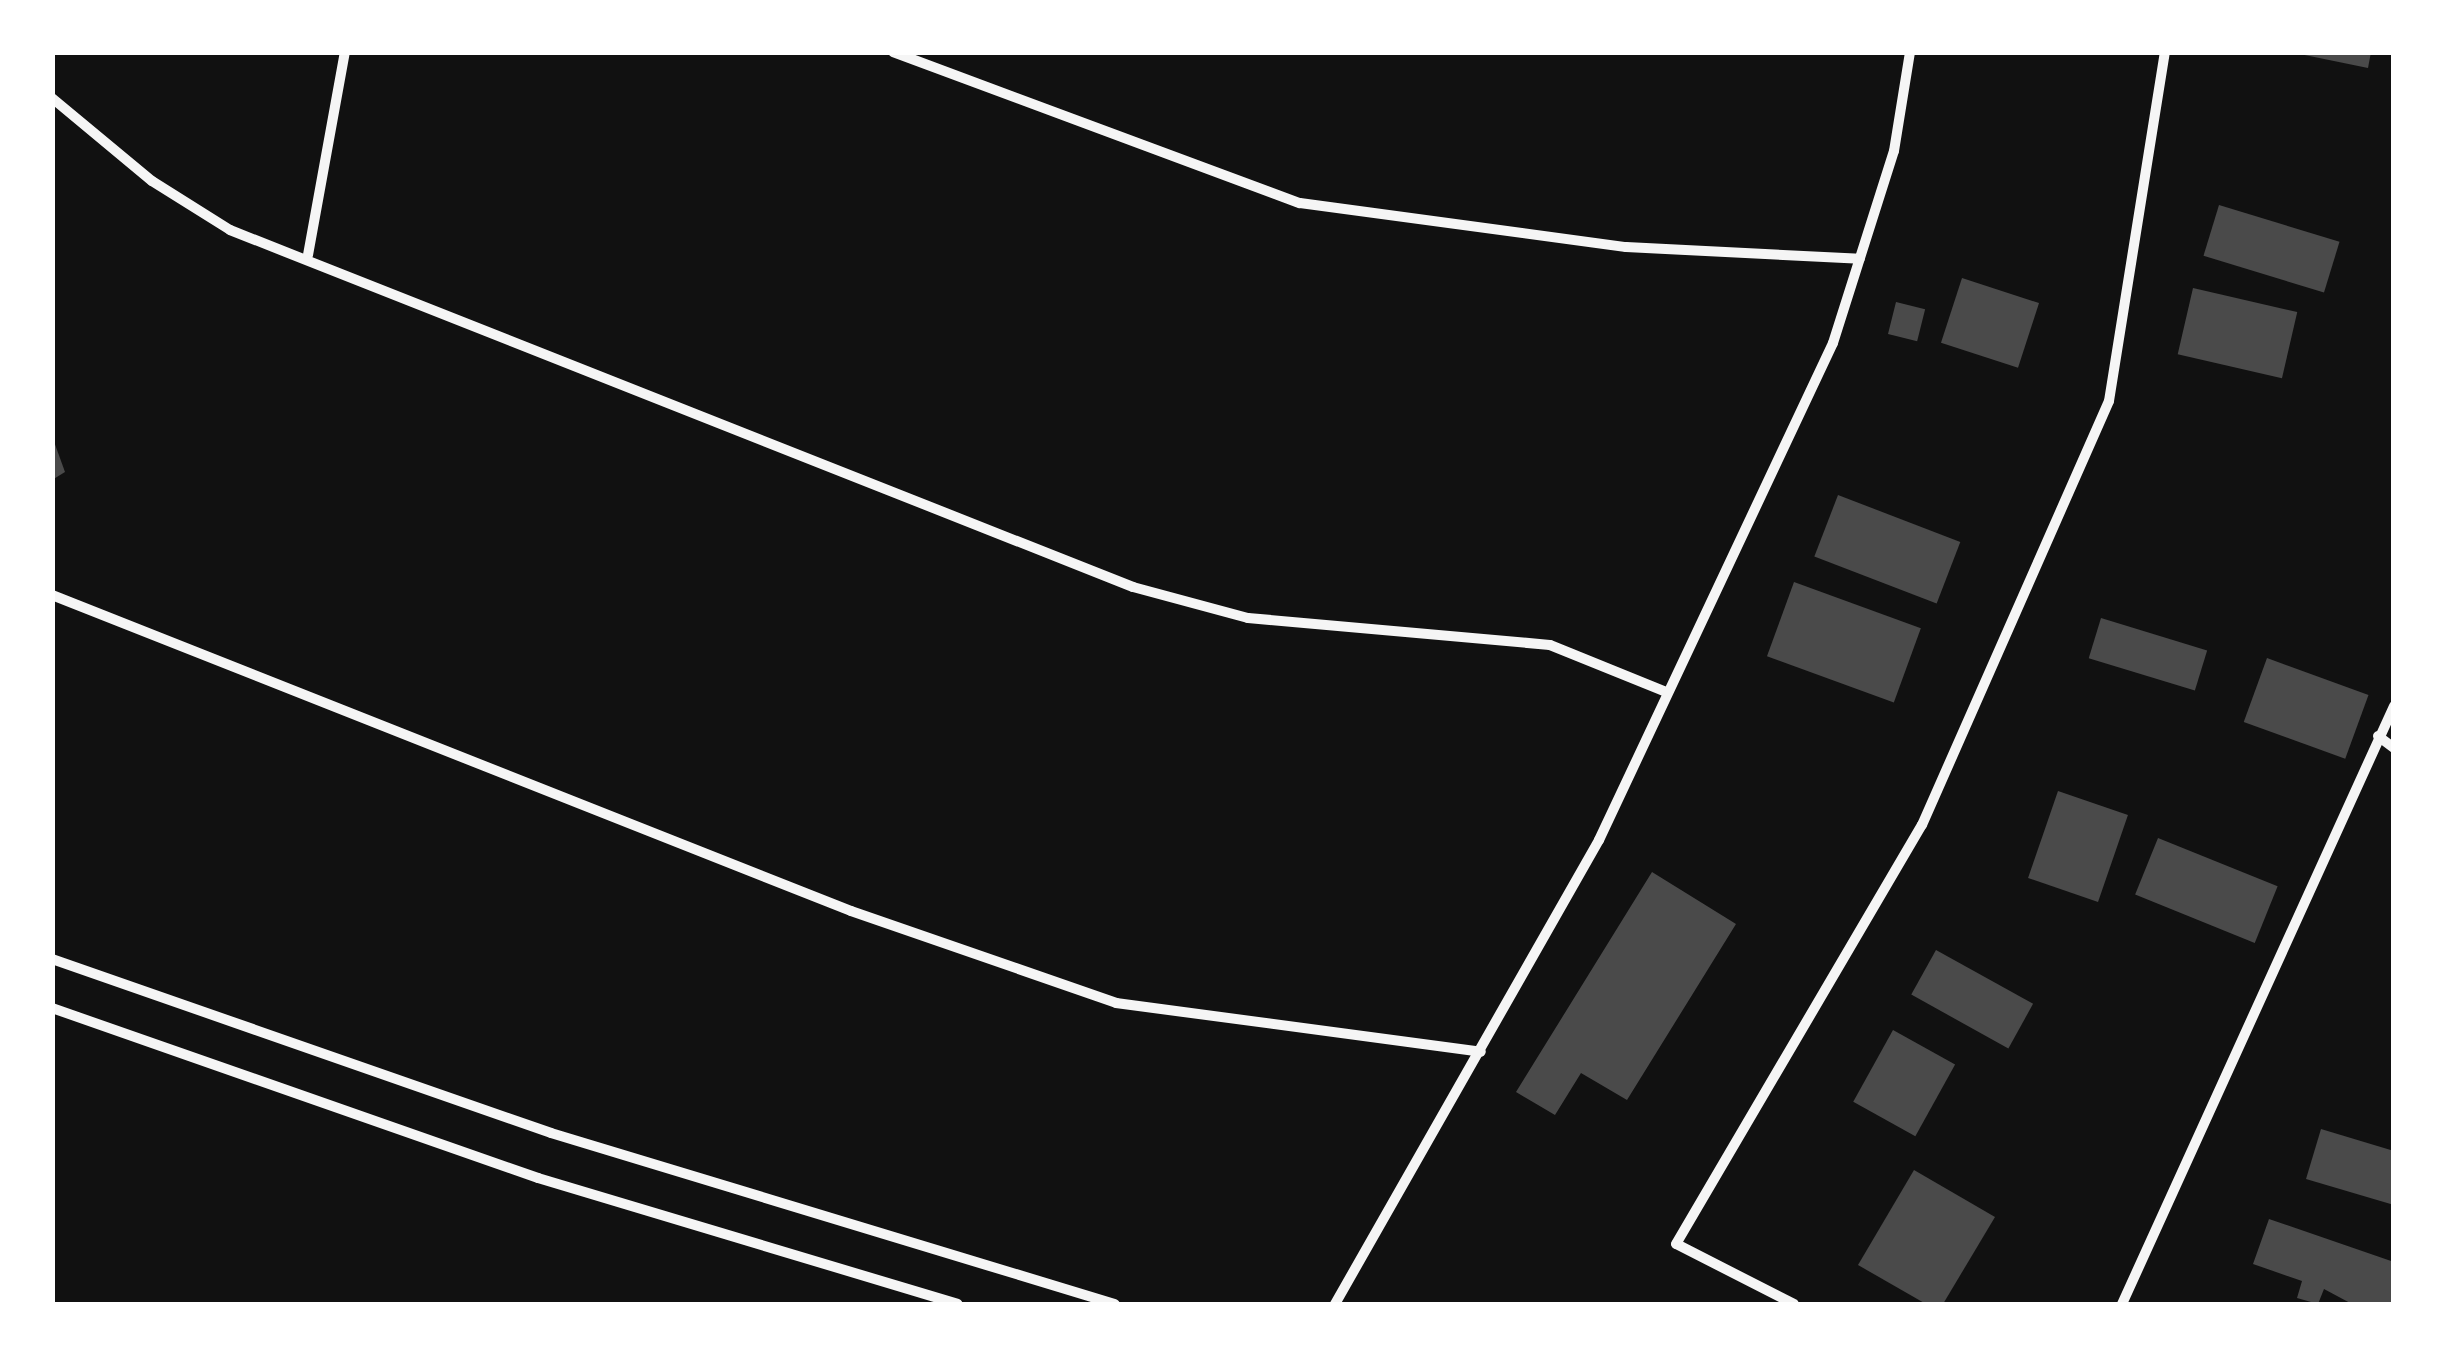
<!DOCTYPE html>
<html>
<head>
<meta charset="utf-8">
<style>
	body { margin:0 }
	#map { position:relative; width:2446px; height:1357px; overflow:hidden; background:#111; font-family:"Roboto Condensed",sans-serif }
	div>[style] { position:absolute }
	[style*='--x'] { left:calc(var(--x)*1px); top:calc(var(--y)*1px); width:calc(var(--w)*1px); rotate:calc(var(--a)*1deg) }
	.building>* { inset:0; background:#4a4a4a; transform-origin:0 0 }
	.minor>* { height:10px; margin:-5px; padding:0 5px; transform-origin:5px; border-radius:5px; background:#f5f5f5 }
	span { translate:-50% -50%; white-space:nowrap; text-align:center; line-height:1.15; -webkit-text-stroke:8px #fff; paint-order:stroke }
	.frame { position:absolute; inset:0; border:55px solid #fff; pointer-events:none }
</style>
</head>
<body>
<div id="map">
	<div class="building">
		<i style="clip-path:polygon(2290px 52px,2371px 52px,2368px 68px)"></i>
		<i style="left:2219px;top:205px;width:126px;height:53px;rotate:17deg"></i>
		<i style="left:1962px;top:278px;width:81px;height:68px;rotate:18deg"></i>
		<i style="left:2193px;top:288px;width:107px;height:68px;rotate:13deg"></i>
		<i style="left:1896px;top:302px;width:30px;height:33px;rotate:14deg"></i>
		<i style="clip-path:polygon(52px 436px,65px 472px,52px 480px)"></i>
		<i style="left:1838px;top:495px;width:131px;height:66px;rotate:21deg"></i>
		<i style="left:1794px;top:582px;width:135px;height:79px;rotate:20deg"></i>
		<i style="left:2101px;top:618px;width:111px;height:42px;rotate:17deg"></i>
		<i style="left:2267px;top:658px;width:108px;height:68px;rotate:20deg"></i>
		<i style="left:2058px;top:791px;width:74px;height:92px;rotate:19deg"></i>
		<i style="left:2158px;top:838px;width:129px;height:61px;rotate:22deg"></i>
		<i style="clip-path:polygon(1652px 872px,1736px 924px,1627px 1100px,1581px 1073px,1555px 1115px,1516px 1092px)"></i>
		<i style="left:1936px;top:950px;width:111px;height:51px;rotate:29deg"></i>
		<i style="left:1893px;top:1030px;width:71px;height:82px;rotate:29deg"></i>
		<i style="clip-path:polygon(2321px 1129px,2394px 1151px,2394px 1205px,2306px 1179px)"></i>
		<i style="clip-path:polygon(1914px 1170px,1995px 1217px,1943px 1304px,1926px 1304px,1858px 1265px)"></i>
		<i style="clip-path:polygon(2269px 1219px,2394px 1262px,2394px 1304px,2352px 1304px,2324px 1289px,2318px 1304px,2297px 1298px,2302px 1281px,2253px 1264px)"></i>
	</div>
	<div class="minor">
		<i style="--x:893;--y:52;--w:434;--a:20.4"></i>
		<i style="--x:1300;--y:203;--w:329;--a:7.7"></i>
		<i style="--x:1626;--y:247;--w:234;--a:2.9"></i>
		<i style="--x:52;--y:98;--w:130;--a:39.7"></i>
		<i style="--x:152;--y:181;--w:92;--a:32.1"></i>
		<i style="--x:230;--y:230;--w:971;--a:21.57"></i>
		<i style="--x:1133;--y:587;--w:119;--a:15.1"></i>
		<i style="--x:1248;--y:618;--w:303;--a:5.1"></i>
		<i style="--x:1550;--y:645;--w:123;--a:22"></i>
		<i style="--x:308;--y:255;--w:206;--a:-79.7"></i>
		<i style="--x:52;--y:595;--w:859;--a:21.58"></i>
		<i style="--x:851;--y:911;--w:281;--a:19.1"></i>
		<i style="--x:1116;--y:1003;--w:368;--a:7.6"></i>
		<i style="--x:2378;--y:736;--w:20;--a:37"></i>
		<i style="--x:52;--y:959;--w:528;--a:19.22"></i>
		<i style="--x:551;--y:1133;--w:589;--a:16.87"></i>
		<i style="--x:52;--y:1008;--w:515;--a:19.28"></i>
		<i style="--x:538;--y:1178;--w:438;--a:16.7"></i>
		<i style="--x:1335;--y:1304;--w:534;--a:-60.36"></i>
		<i style="--x:1599;--y:840;--w:549;--a:-64.79"></i>
		<i style="--x:1833;--y:343;--w:201;--a:-72.4"></i>
		<i style="--x:1894;--y:151;--w:100;--a:-80.8"></i>
		<i style="--x:1794;--y:1304;--w:132;--a:-153"></i>
		<i style="--x:1676;--y:1244;--w:486;--a:-59.6"></i>
		<i style="--x:1922;--y:825;--w:463;--a:-66.2"></i>
		<i style="--x:2109;--y:401;--w:353;--a:-80.9"></i>
		<i style="--x:2122;--y:1304;--w:657;--a:-65.54"></i>
	</div>
	<div class="frame"></div>
</div>
</body>
</html>
